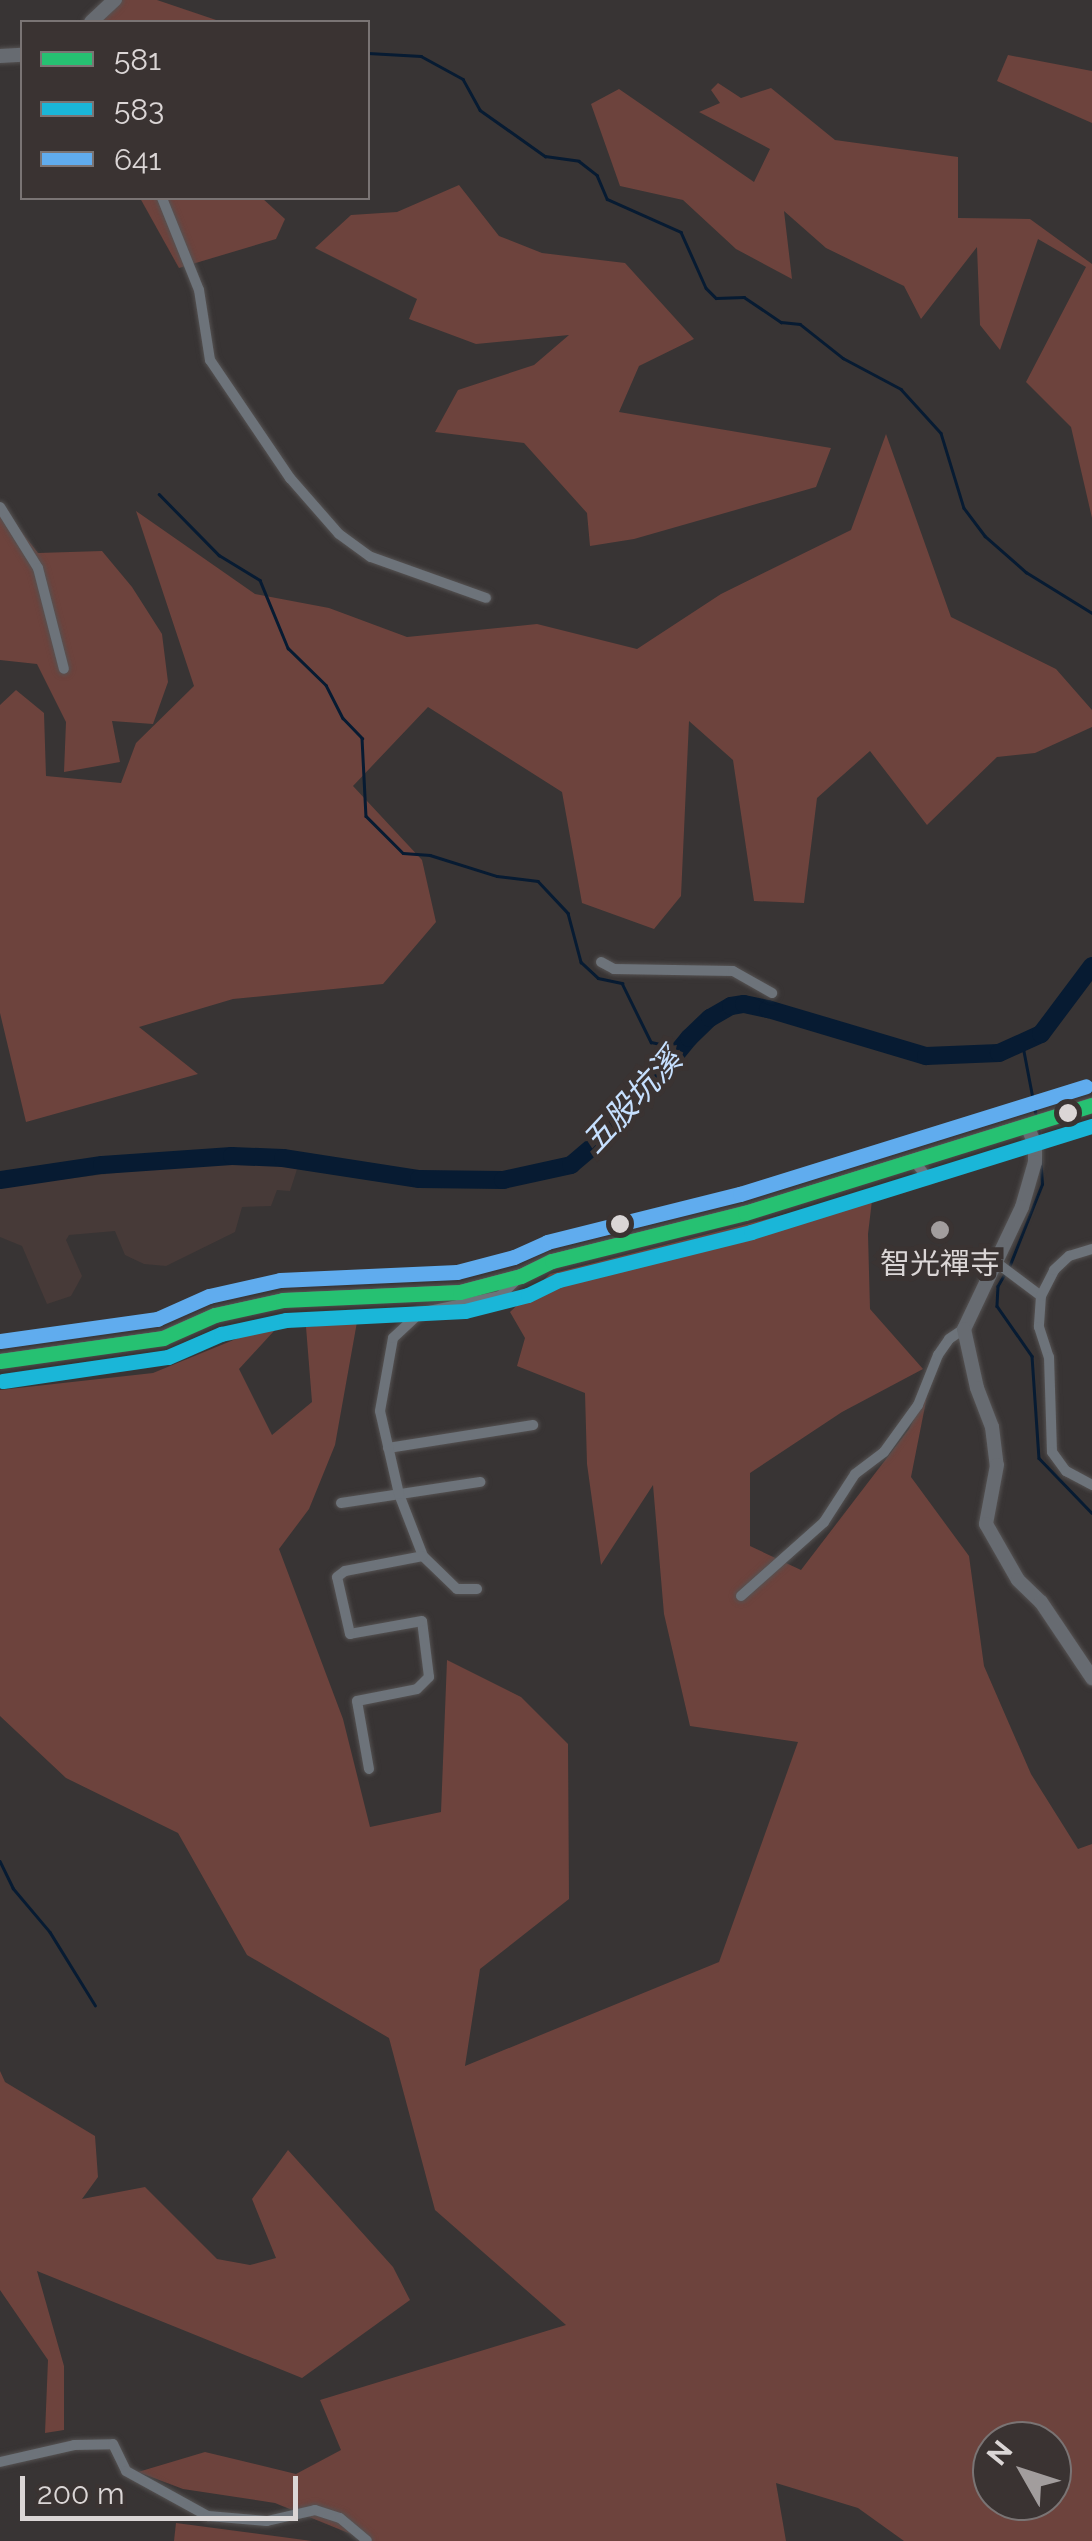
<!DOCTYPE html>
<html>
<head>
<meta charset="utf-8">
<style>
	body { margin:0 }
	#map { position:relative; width:1092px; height:2541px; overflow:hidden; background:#383434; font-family:Raleway,"Noto Sans TC",sans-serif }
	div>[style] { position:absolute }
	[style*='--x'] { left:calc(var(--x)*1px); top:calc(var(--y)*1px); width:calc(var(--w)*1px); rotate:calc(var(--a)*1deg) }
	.built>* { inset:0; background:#473a38 }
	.green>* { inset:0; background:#6d433d }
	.stream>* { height:2.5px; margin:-1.25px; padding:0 1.25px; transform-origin:1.25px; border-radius:1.25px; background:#071b32 }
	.river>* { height:18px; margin:-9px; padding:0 9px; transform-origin:9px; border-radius:9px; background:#071b32 }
	.roads { filter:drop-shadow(0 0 2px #555252) drop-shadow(0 0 2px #555252) }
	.street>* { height:10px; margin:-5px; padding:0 5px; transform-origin:5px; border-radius:5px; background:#6d737a }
	.secondary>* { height:14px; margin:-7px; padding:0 7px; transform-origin:7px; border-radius:7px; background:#676b71 }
	.bus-1>* { height:15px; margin:-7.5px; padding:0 7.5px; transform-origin:7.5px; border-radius:7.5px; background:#26c172 }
	.bus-2>* { height:15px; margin:-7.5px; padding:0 7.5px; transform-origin:7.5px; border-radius:7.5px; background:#1ab6d8 }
	.bus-3>* { height:15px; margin:-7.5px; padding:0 7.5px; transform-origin:7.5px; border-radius:7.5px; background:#60acee }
	.dots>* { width:28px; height:28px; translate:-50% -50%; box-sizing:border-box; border:5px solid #3a3332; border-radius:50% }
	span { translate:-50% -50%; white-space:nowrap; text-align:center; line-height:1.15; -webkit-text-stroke:10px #3a3332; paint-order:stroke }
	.poi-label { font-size:30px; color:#dbd6d6 }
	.water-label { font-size:32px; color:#c6e0ff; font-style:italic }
	.legend { position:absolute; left:20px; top:20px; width:350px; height:180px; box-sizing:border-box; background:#3a3332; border:2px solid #7a7474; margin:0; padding:12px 18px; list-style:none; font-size:30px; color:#dbd6d6 }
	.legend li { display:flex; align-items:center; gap:20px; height:50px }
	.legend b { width:50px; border:2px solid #7a7474 }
	.north { position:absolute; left:972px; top:2421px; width:100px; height:100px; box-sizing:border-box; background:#3a3332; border:2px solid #7a7474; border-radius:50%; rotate:309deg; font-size:28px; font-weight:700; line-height:40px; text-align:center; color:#dbd6d6 }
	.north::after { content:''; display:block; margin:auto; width:35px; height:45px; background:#a29d9d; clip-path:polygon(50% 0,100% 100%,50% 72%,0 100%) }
	.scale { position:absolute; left:20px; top:2476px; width:278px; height:45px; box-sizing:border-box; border:5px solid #dbd6d6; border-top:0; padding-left:12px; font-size:30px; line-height:35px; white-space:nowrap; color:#dbd6d6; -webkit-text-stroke:8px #3a3332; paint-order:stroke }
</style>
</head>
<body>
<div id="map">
	<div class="built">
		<i style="clip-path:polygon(238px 1158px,299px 1163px,290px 1191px,277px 1190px,271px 1206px,242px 1207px,235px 1232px,166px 1266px,144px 1264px,125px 1255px,115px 1231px,69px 1235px,66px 1240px,82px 1276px,71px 1296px,47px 1304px,22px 1246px,0 1237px,0 1187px)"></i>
	</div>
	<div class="green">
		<i style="clip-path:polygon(122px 0,157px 0,222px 22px,96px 22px)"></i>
		<i style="clip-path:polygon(1008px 55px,1092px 71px,1092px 123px,997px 81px)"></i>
		<i style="clip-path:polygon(718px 83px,741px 98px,771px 88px,835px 140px,958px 157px,958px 218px,1030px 219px,1092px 264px,1092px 518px,1071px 427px,1026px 382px,1086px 267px,1038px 239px,1000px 350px,980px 325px,977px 247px,921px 319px,904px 286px,826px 248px,784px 211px,792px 279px,736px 249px,683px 200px,620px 186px,591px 104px,619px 89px,754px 182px,770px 149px,699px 112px,720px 103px,711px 90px)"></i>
		<i style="clip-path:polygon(459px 185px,499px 236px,542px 253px,625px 263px,694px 339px,639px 366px,619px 412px,831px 448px,816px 487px,634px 539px,590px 546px,587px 513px,524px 443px,435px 432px,458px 390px,534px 365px,569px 335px,476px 344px,409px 319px,417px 299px,315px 248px,351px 215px,397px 212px)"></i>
		<i style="clip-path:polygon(140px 198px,262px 198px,285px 219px,276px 239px,179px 268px)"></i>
		<i style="clip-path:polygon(886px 434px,951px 617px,1056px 669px,1092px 710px,1092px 727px,1035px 753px,997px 757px,927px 825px,870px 751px,817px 798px,804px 903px,754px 901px,733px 760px,689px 721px,681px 896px,654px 929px,582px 903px,562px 792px,428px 707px,353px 786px,422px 860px,436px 922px,383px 984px,233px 999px,139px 1027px,198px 1074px,26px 1122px,0 1013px,0 705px,16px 690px,44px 713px,46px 776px,121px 783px,136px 743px,194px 686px,136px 511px,255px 594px,329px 608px,407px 637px,537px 624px,637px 649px,721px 594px,851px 530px)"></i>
		<i style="clip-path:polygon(0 504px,38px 553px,102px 551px,132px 587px,162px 634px,168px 682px,153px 724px,112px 721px,120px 762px,64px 772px,66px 722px,37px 664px,0 660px)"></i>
		<i style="clip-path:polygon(evenodd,873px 1192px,868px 1234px,870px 1309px,923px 1369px,842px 1412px,750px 1473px,750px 1546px,801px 1570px,909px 1429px,928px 1391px,911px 1477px,969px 1556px,984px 1666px,1031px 1774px,1078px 1849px,1092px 1844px,1092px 2541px,904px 2541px,858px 2508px,776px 2483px,786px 2541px,368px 2541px,275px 2503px,183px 2489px,138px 2472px,205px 2452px,296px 2474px,341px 2450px,320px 2400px,566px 2325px,435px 2210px,389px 2038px,247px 1955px,178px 1833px,66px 1778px,0 1716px,0 1390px,153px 1373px,285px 1319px,239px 1369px,272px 1435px,312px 1402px,306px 1327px,357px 1322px,335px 1445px,309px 1509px,279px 1549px,343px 1719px,370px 1827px,441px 1812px,447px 1660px,521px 1697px,568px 1744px,569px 1899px,480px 1969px,465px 2066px,719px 1962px,798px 1742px,690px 1726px,664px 1614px,653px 1485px,601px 1565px,587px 1464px,585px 1393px,517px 1366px,525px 1338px,510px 1312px,550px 1274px,873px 1192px,992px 2441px,1052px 2441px,1052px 2501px,992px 2501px,992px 2441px)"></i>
		<i style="clip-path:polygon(0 2071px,5px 2082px,95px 2136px,98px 2177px,82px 2199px,145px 2187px,217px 2259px,250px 2265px,276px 2258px,252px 2199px,288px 2150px,393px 2267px,410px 2300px,302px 2378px,37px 2271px,64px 2366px,64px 2430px,45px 2433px,48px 2360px,0 2290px)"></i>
		<i style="clip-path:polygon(176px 2523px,312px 2541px,174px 2541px)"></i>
	</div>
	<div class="stream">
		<i style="--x:368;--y:53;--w:53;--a:3.2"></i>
		<i style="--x:421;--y:56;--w:48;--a:28.7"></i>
		<i style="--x:463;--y:79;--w:35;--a:61"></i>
		<i style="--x:480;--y:110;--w:80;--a:35.3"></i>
		<i style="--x:545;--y:156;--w:34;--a:8"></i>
		<i style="--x:579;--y:161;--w:23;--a:38"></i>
		<i style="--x:597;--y:175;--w:26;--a:67"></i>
		<i style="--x:607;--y:199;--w:81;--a:24"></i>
		<i style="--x:681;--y:232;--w:61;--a:65.9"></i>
		<i style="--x:706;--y:288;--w:14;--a:45"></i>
		<i style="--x:716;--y:298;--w:28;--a:-2"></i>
		<i style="--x:744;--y:297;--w:45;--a:34"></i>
		<i style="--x:781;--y:322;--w:19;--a:6"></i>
		<i style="--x:800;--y:324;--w:55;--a:38.3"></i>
		<i style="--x:843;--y:358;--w:66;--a:28.1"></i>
		<i style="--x:901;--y:389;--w:59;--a:47.7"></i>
		<i style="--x:941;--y:433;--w:78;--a:73"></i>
		<i style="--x:964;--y:508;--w:35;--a:53"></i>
		<i style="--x:985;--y:536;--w:55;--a:41.3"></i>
		<i style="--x:1026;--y:572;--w:78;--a:31.8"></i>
		<i style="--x:159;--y:494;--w:86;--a:45.5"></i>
		<i style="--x:219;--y:555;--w:48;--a:31.4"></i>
		<i style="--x:260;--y:580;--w:74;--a:67.6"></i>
		<i style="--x:288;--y:648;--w:53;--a:44.2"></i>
		<i style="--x:326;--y:685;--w:37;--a:63"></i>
		<i style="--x:343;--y:718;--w:28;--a:46"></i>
		<i style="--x:362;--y:738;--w:78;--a:87.1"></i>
		<i style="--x:366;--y:816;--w:52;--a:45"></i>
		<i style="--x:403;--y:853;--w:27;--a:4"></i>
		<i style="--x:430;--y:855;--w:70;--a:17.4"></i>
		<i style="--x:497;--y:876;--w:41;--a:7"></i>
		<i style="--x:538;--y:881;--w:44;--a:46.8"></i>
		<i style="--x:568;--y:913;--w:51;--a:75.1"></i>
		<i style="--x:581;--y:962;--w:23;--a:43"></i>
		<i style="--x:598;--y:978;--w:25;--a:12"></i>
		<i style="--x:622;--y:983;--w:66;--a:63.8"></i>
		<i style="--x:651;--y:1042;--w:29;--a:12"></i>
		<i style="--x:1023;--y:1046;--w:69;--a:79.2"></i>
		<i style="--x:1009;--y:1267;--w:89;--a:-68.3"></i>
		<i style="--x:1042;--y:1184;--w:57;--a:-94"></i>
		<i style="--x:1005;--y:1274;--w:14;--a:120"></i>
		<i style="--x:998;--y:1286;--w:20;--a:93"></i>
		<i style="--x:997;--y:1306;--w:61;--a:55"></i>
		<i style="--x:1032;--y:1356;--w:102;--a:86.1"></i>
		<i style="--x:1039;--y:1458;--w:76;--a:46.1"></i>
		<i style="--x:0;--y:1861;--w:30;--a:64"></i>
		<i style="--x:13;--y:1888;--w:57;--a:49.9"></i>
		<i style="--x:50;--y:1932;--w:86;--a:58.3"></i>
	</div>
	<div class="river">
		<i style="--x:0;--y:1180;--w:103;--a:-8.4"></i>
		<i style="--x:102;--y:1165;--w:130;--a:-4"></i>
		<i style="--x:232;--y:1156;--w:51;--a:2.2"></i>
		<i style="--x:283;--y:1158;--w:138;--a:8.8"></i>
		<i style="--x:419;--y:1179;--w:84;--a:0.7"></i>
		<i style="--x:503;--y:1180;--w:70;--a:-12.4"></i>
		<i style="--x:571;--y:1165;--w:60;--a:-40.3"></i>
		<i style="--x:617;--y:1126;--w:114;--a:-50.7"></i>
		<i style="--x:689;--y:1038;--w:29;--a:-44"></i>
		<i style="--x:710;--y:1018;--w:24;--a:-30"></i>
		<i style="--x:731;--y:1006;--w:13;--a:-9"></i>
		<i style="--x:744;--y:1004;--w:25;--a:12"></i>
		<i style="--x:768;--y:1009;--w:165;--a:16.6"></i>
		<i style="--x:926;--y:1056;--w:73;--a:-2.4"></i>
		<i style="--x:999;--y:1053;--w:46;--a:-24.3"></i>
		<i style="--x:1041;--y:1034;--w:85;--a:-53.1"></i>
	</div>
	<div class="roads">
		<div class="street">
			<i style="--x:162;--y:198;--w:99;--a:68.1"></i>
			<i style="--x:199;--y:290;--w:71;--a:81.1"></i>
			<i style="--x:210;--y:360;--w:143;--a:55.9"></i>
			<i style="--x:290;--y:478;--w:74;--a:48.8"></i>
			<i style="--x:339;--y:534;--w:39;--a:36"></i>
			<i style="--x:371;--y:557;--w:122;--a:19.6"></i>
			<i style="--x:0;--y:507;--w:72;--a:58.1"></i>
			<i style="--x:38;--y:568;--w:104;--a:75.6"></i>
			<i style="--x:601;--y:962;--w:15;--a:28"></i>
			<i style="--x:614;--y:969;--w:119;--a:1"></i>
			<i style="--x:733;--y:971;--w:45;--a:29.4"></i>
			<i style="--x:914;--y:1161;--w:21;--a:51"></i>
			<i style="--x:997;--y:1263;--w:55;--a:36.9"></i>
			<i style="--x:1041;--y:1296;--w:31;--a:94"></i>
			<i style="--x:1039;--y:1327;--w:32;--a:72"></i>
			<i style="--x:1049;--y:1357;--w:95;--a:88.2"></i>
			<i style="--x:1052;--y:1452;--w:24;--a:54"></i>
			<i style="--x:1066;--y:1471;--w:30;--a:28"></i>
			<i style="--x:1041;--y:1296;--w:29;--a:-63"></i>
			<i style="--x:1054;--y:1270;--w:21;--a:-43"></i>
			<i style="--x:1069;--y:1256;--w:24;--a:-17"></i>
			<i style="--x:388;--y:1448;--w:147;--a:-9"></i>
			<i style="--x:341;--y:1503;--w:141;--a:-8.6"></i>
			<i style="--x:477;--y:1589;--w:20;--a:180"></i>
			<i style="--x:457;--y:1589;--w:47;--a:-135.9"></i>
			<i style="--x:423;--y:1556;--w:66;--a:-111.2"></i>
			<i style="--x:399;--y:1494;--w:85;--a:-102.9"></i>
			<i style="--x:380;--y:1411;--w:74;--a:-79.9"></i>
			<i style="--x:393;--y:1338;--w:37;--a:-43"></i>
			<i style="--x:420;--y:1313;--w:82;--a:-12"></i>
			<i style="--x:500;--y:1296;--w:29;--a:-44"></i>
			<i style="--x:741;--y:1596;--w:111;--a:-41.7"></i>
			<i style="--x:824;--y:1522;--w:57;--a:-57.1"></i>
			<i style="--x:855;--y:1474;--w:36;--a:-37"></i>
			<i style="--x:884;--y:1452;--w:58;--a:-54.1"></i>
			<i style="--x:918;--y:1405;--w:54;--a:-68.2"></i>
			<i style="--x:938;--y:1355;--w:19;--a:-55"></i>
			<i style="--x:949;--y:1339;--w:18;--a:-34"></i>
			<i style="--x:369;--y:1769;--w:69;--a:-100"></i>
			<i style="--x:357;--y:1701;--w:61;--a:-11.3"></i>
			<i style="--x:417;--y:1689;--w:17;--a:-45"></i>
			<i style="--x:429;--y:1677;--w:56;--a:-97.1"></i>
			<i style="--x:422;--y:1621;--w:73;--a:169.8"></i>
			<i style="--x:350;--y:1634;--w:58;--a:-102.8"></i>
			<i style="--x:337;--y:1577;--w:10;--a:-37"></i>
			<i style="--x:345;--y:1571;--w:79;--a:-10.9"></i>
			<i style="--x:0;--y:2462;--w:76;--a:-12.9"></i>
			<i style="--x:74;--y:2445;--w:39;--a:-1"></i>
			<i style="--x:113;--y:2444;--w:30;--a:64"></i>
			<i style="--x:126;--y:2471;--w:94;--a:28.8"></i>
			<i style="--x:208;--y:2516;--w:59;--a:4.8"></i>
			<i style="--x:267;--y:2521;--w:49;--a:-12.9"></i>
			<i style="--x:315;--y:2510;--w:26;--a:18"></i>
			<i style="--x:340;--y:2518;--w:35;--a:40"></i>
		</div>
		<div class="secondary">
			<i style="--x:91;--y:22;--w:33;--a:-43"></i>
			<i style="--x:0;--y:56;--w:22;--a:-3"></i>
			<i style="--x:1027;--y:1126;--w:20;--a:66"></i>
			<i style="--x:1035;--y:1144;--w:18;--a:90"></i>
			<i style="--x:1035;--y:1162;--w:47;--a:106.1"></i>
			<i style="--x:1022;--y:1207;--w:135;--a:115.4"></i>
			<i style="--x:964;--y:1329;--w:60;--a:77.6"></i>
			<i style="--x:977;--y:1388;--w:42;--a:69"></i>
			<i style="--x:992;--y:1427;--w:38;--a:83"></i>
			<i style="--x:997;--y:1465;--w:60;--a:100.6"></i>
			<i style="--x:986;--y:1524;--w:64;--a:60.3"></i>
			<i style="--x:1018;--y:1580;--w:32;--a:44"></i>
			<i style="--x:1041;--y:1602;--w:92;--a:56.1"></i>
			<i style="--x:0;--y:1361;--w:165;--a:-8"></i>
			<i style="--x:163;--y:1338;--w:57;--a:-23.9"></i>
			<i style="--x:215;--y:1315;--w:70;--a:-12.4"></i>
			<i style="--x:283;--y:1300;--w:177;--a:-2.6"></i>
			<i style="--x:460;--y:1292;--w:63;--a:-14.7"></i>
			<i style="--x:521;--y:1276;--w:34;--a:-26"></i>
			<i style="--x:552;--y:1261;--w:199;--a:-14"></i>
			<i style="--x:745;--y:1213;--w:363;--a:-17.3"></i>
		</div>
	</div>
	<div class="bus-1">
		<i style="--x:0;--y:1361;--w:165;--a:-8"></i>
		<i style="--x:163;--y:1338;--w:57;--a:-23.9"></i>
		<i style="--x:215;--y:1315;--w:70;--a:-12.4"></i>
		<i style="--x:283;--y:1300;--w:177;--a:-2.6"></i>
		<i style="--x:460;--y:1292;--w:63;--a:-14.7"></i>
		<i style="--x:521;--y:1276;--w:34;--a:-26"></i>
		<i style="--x:552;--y:1261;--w:199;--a:-14"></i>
		<i style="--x:745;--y:1213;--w:363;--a:-17.3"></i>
	</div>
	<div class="bus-2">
		<i style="--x:3;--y:1381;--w:167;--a:-8.3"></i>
		<i style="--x:168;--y:1357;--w:58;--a:-23.5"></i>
		<i style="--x:221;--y:1334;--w:66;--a:-12.2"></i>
		<i style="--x:286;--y:1320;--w:179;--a:-2.9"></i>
		<i style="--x:465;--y:1311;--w:65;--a:-14.3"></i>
		<i style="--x:528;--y:1295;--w:34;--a:-26"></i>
		<i style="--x:559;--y:1280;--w:198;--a:-14"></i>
		<i style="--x:751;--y:1232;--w:357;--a:-17.3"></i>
	</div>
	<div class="bus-3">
		<i style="--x:0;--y:1341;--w:159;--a:-8"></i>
		<i style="--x:157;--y:1319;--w:57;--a:-23.9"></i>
		<i style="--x:209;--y:1296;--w:73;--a:-12.7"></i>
		<i style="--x:280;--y:1280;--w:177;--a:-2.6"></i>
		<i style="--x:457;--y:1272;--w:59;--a:-14.7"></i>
		<i style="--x:514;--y:1257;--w:36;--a:-24"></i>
		<i style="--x:547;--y:1242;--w:199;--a:-14"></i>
		<i style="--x:740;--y:1194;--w:362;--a:-17.3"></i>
	</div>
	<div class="dots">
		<i style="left:1068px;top:1113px;background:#dbd6d6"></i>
		<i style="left:620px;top:1224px;background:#dbd6d6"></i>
		<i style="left:940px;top:1230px;background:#a29d9d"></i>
	</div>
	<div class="poi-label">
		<span style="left:940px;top:1264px">智光禪寺</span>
	</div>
	<div class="water-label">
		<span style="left:632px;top:1101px;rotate:-47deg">五股坑溪</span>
	</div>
	<ul class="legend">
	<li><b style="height:12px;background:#26c172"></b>581</li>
	<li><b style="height:12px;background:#1ab6d8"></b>583</li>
	<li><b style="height:12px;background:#60acee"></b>641</li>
	</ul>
	<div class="north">N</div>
	<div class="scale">200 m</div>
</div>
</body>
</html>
